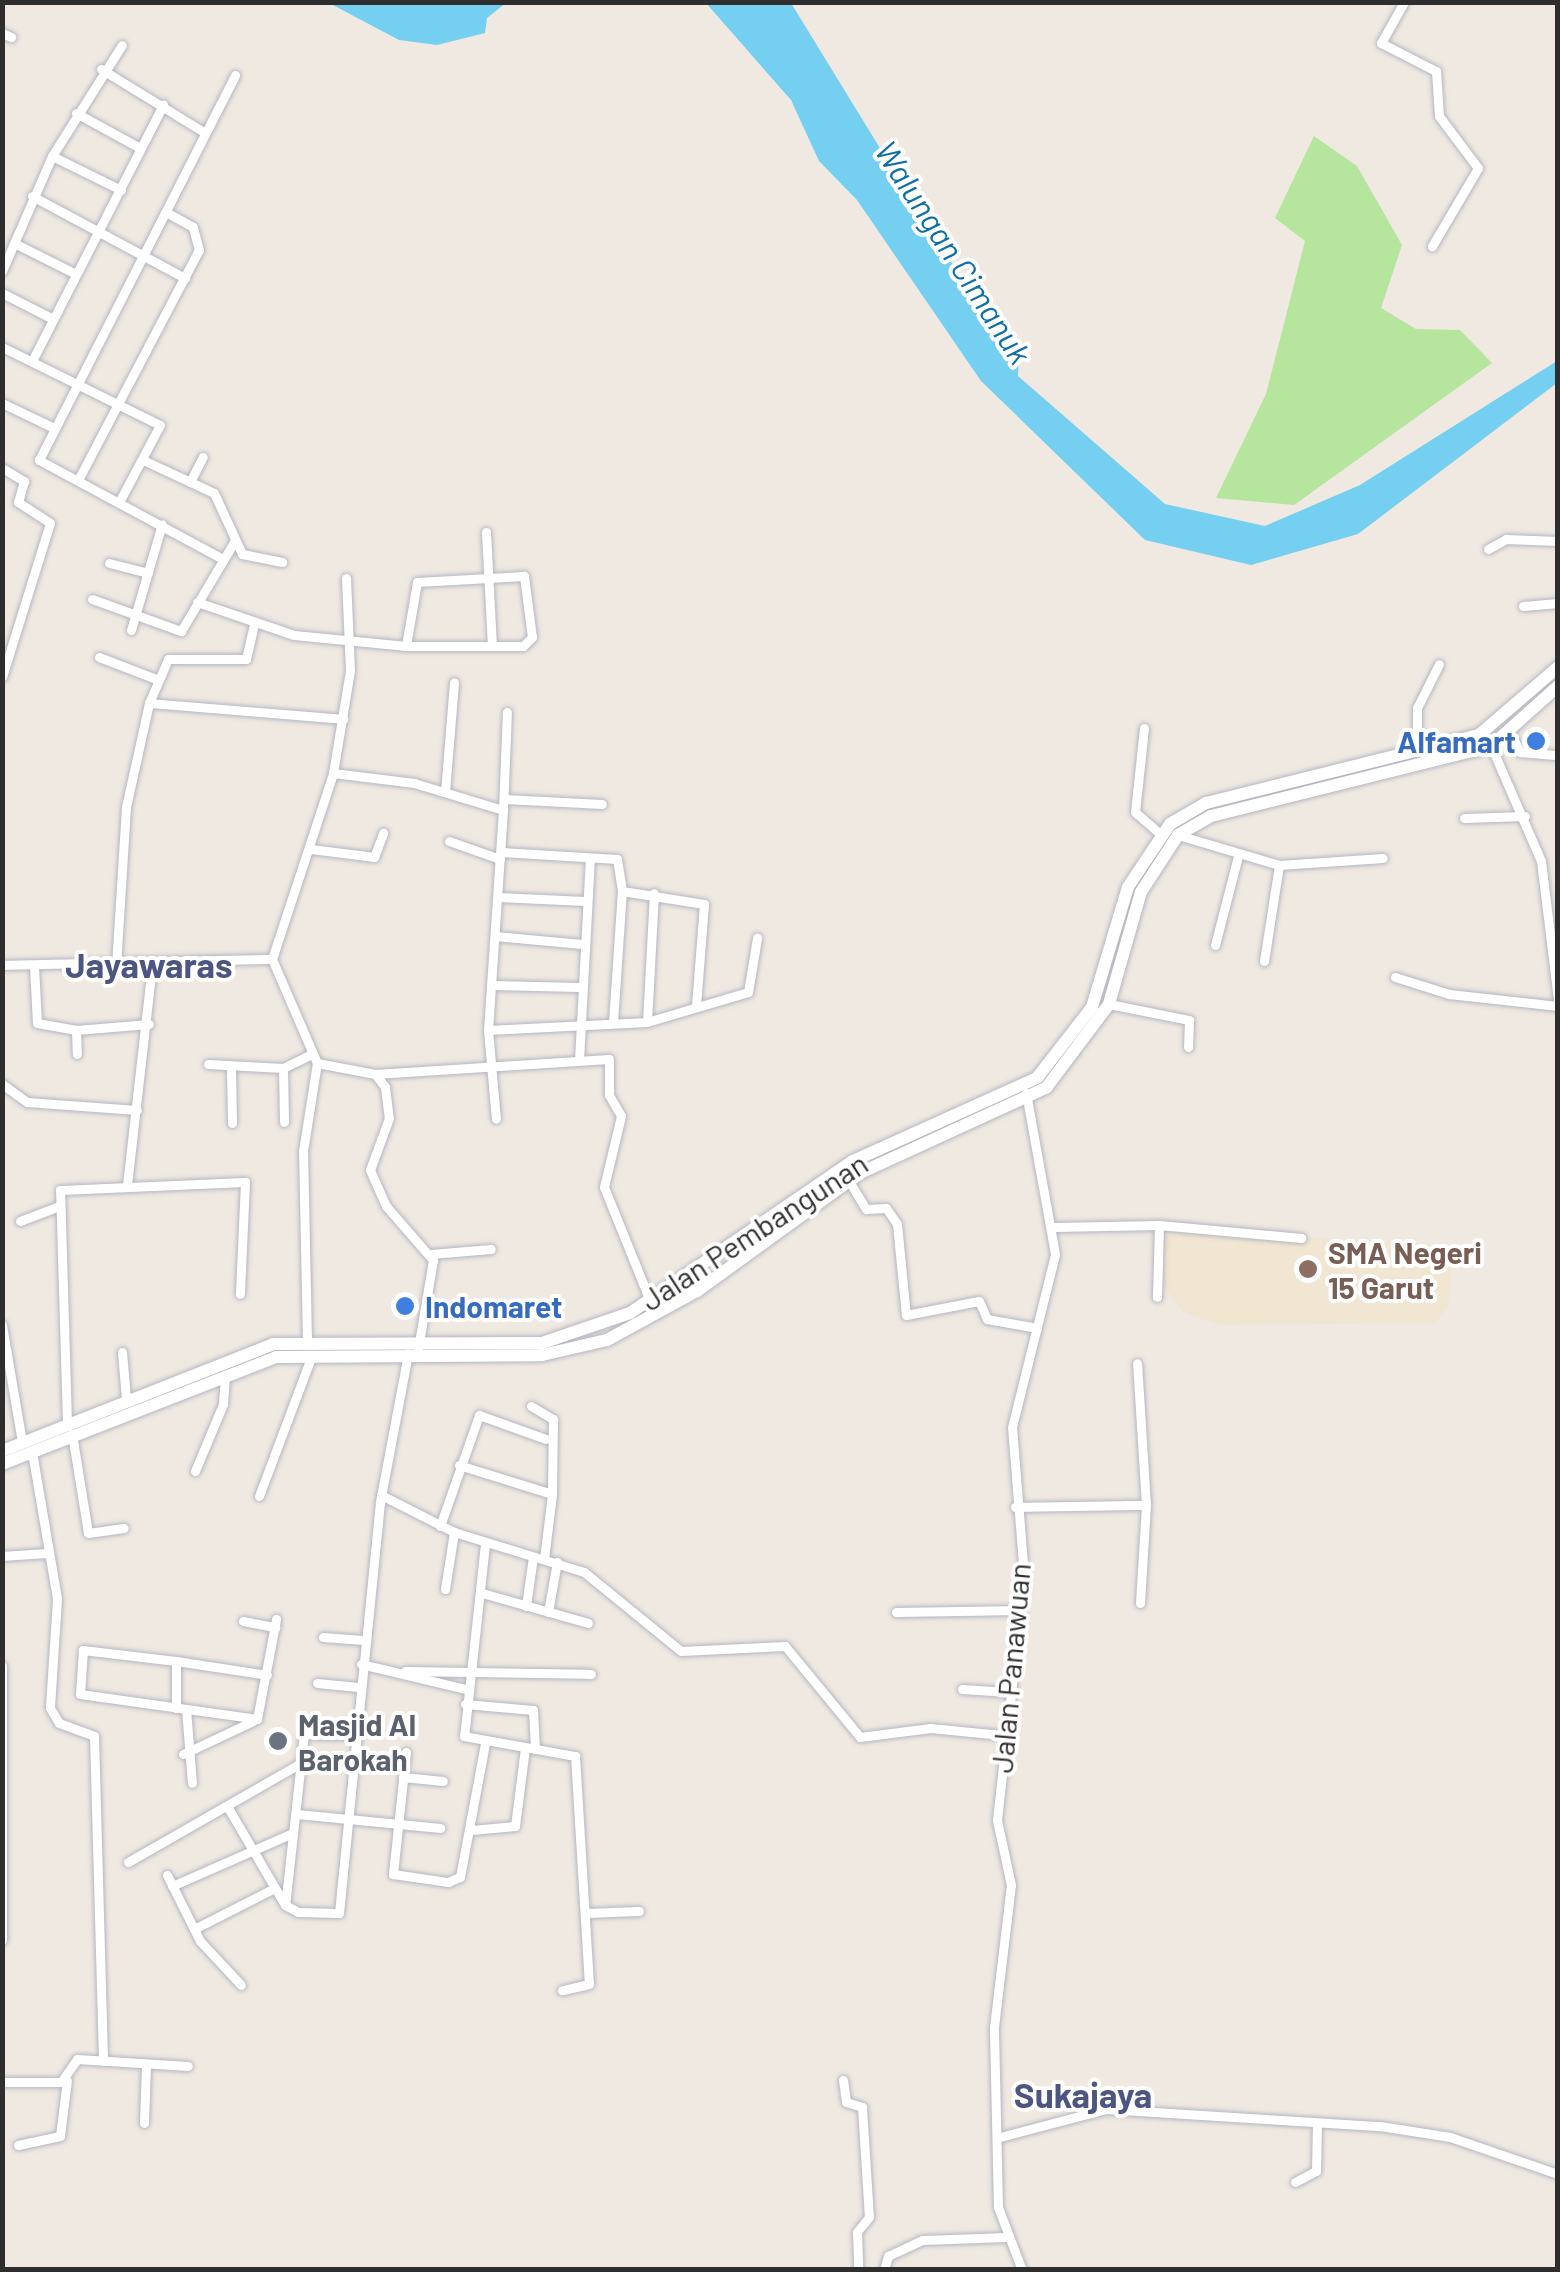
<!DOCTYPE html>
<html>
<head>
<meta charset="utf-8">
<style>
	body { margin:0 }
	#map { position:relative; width:1560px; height:2272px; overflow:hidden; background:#efe9e1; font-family:Barlow,sans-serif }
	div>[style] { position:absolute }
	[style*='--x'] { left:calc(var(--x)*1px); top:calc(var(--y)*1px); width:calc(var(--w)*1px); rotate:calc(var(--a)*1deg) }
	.education>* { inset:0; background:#f0e6d1 }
	.green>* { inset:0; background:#b6e59e }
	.water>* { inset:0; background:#75cff0 }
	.roads { filter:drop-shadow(0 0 2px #b4b7c1) drop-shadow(0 0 2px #b4b7c1) }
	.minor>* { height:9px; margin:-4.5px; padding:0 4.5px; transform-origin:4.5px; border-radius:4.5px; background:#fff }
	.secondary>* { height:12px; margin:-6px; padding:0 6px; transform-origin:6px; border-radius:6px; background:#fff }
	.dots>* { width:28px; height:28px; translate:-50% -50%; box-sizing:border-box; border:5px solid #fff; border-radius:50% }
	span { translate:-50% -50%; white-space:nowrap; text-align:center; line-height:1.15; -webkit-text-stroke:8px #fff; paint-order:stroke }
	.shop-label { font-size:30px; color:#366cbe; font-weight:700 }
	.right { translate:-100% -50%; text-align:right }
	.left { translate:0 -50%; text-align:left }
	.street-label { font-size:30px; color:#2e2e2e }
	.education-label { font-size:30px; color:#785e54; font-weight:700 }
	.worship-label { font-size:30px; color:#5b616d; font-weight:700 }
	.water-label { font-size:32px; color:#0d6fa3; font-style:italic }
	.quarter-label { font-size:35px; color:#4d5680; font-weight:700 }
	.frame { position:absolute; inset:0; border:5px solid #2e2e2e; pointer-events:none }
</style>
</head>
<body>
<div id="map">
	<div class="education">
		<i style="clip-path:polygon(1171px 1230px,1434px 1244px,1451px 1256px,1449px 1306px,1435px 1323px,1219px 1325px,1182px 1311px,1166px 1290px,1160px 1247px)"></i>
	</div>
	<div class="green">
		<i style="clip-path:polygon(1314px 136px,1357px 166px,1402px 245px,1381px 308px,1416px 329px,1460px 330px,1492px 363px,1294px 505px,1216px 498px,1266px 394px,1305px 241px,1275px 218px)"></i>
	</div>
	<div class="water">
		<i style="clip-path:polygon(329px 3px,506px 3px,487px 18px,485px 33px,437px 45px,399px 40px)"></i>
		<i style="clip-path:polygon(706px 3px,791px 3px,943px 251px,1019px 353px,1018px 376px,1165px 504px,1265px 526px,1360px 485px,1557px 361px,1557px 383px,1358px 534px,1251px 565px,1145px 540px,981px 381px,857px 200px,819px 161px,791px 100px)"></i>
	</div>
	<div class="roads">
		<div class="minor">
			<i style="--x:1404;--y:2;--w:47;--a:119.3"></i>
			<i style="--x:1381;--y:43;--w:62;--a:27"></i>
			<i style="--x:1436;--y:71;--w:45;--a:86.2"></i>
			<i style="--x:1439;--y:116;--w:65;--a:53.1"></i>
			<i style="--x:1478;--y:168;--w:91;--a:120.5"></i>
			<i style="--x:2;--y:33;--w:10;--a:24"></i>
			<i style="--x:101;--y:69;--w:121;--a:31.5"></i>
			<i style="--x:76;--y:113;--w:73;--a:28.7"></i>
			<i style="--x:52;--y:156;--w:77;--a:26.2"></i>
			<i style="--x:32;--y:196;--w:174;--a:28.2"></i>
			<i style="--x:16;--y:244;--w:67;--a:26.6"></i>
			<i style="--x:2;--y:271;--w:125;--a:-66.5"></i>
			<i style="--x:52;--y:156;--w:131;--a:-57.8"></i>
			<i style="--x:2;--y:293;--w:57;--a:27"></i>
			<i style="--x:2;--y:347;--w:176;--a:26.3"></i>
			<i style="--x:160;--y:425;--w:87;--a:118"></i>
			<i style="--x:32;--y:361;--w:288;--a:-62.9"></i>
			<i style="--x:2;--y:403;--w:58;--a:25.7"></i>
			<i style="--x:143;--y:460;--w:78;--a:24.9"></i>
			<i style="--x:214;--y:493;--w:67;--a:65.3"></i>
			<i style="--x:242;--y:554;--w:41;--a:11.3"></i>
			<i style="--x:2;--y:468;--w:26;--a:31"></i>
			<i style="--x:24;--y:481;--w:22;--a:106"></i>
			<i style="--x:18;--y:502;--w:38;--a:33"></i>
			<i style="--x:50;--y:523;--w:161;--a:107.3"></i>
			<i style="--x:78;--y:480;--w:260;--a:-62.3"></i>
			<i style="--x:199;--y:250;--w:24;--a:-105"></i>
			<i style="--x:193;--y:227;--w:29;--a:-151"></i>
			<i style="--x:190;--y:482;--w:28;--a:-63"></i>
			<i style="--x:486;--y:532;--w:114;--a:87"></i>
			<i style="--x:1488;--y:549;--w:21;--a:-29"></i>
			<i style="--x:1506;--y:539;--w:52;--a:2.2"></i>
			<i style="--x:221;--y:558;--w:207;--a:-151.7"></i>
			<i style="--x:39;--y:460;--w:432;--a:-63"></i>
			<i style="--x:109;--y:563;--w:40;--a:14.4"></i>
			<i style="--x:92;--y:599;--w:95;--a:19.8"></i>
			<i style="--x:181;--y:631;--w:104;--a:-59.2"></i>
			<i style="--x:197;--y:602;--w:102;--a:18.8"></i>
			<i style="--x:294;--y:635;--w:113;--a:5.6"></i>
			<i style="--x:406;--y:646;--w:117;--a:0"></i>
			<i style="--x:523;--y:646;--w:13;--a:-45"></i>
			<i style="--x:532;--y:637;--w:62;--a:-97.5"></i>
			<i style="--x:524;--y:576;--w:107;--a:176.8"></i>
			<i style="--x:417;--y:582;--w:65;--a:99.8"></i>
			<i style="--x:1523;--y:606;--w:35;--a:-5"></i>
			<i style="--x:131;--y:630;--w:110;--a:-73.7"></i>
			<i style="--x:99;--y:657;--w:64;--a:21"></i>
			<i style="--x:149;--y:703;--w:195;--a:4.7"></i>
			<i style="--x:1144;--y:728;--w:84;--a:96.1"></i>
			<i style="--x:1135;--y:812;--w:33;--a:41"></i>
			<i style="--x:1509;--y:731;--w:24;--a:62"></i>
			<i style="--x:1520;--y:752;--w:38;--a:5"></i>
			<i style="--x:1491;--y:746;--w:125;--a:66.5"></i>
			<i style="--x:1541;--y:861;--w:140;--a:83"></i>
			<i style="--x:1417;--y:752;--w:44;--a:-90"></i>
			<i style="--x:1417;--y:708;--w:49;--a:-63.4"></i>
			<i style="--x:333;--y:773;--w:82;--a:7"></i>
			<i style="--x:414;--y:783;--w:93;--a:16.9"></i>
			<i style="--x:503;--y:810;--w:221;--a:93.9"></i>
			<i style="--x:488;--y:1030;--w:89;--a:84.9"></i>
			<i style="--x:445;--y:792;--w:110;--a:-85.3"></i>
			<i style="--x:505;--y:799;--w:97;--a:3"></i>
			<i style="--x:503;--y:810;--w:98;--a:-87.7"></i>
			<i style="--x:1464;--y:818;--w:61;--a:-1.9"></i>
			<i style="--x:1178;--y:835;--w:105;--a:16.5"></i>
			<i style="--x:1279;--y:865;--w:104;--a:-3.9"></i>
			<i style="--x:449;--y:841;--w:54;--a:19.4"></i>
			<i style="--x:311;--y:849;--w:64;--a:7.2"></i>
			<i style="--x:374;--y:857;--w:26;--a:-69"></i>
			<i style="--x:501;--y:852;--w:116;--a:3.5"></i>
			<i style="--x:617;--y:859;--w:32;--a:81"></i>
			<i style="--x:498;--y:897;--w:87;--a:2.6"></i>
			<i style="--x:495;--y:936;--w:87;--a:5.3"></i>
			<i style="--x:1215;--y:945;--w:92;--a:-75.5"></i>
			<i style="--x:272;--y:959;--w:196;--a:-71.8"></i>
			<i style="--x:333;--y:773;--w:104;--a:-80.6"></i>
			<i style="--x:350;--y:670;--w:92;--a:-92.5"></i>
			<i style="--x:1264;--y:961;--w:97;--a:-81.1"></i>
			<i style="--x:2;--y:965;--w:270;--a:-1.3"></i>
			<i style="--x:272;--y:959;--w:113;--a:66.6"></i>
			<i style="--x:317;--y:1063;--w:59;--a:10.7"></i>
			<i style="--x:375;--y:1074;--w:16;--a:52"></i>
			<i style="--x:385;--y:1087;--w:31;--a:83"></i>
			<i style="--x:389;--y:1118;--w:55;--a:110.1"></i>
			<i style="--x:370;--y:1170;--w:39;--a:66"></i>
			<i style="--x:386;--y:1206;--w:72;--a:49"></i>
			<i style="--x:433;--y:1260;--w:90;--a:99.6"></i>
			<i style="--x:34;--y:966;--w:57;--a:87"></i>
			<i style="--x:37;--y:1023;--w:40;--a:10"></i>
			<i style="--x:76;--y:1030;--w:24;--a:88"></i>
			<i style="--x:116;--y:966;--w:159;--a:-86.4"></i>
			<i style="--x:126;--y:807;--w:107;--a:-77.5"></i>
			<i style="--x:149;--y:703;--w:48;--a:-66.6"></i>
			<i style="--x:168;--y:659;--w:78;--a:0"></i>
			<i style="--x:246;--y:659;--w:37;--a:-77"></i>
			<i style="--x:1395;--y:977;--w:57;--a:17.5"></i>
			<i style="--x:1449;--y:994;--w:110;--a:6.3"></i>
			<i style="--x:492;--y:985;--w:87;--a:1.3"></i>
			<i style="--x:1109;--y:1004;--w:82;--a:11.3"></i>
			<i style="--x:1189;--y:1020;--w:27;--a:92"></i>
			<i style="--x:613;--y:1022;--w:131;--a:-86.1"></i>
			<i style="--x:622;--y:891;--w:83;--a:9"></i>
			<i style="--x:704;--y:904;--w:101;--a:94.5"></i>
			<i style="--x:647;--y:1022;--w:129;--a:-86.9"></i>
			<i style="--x:76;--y:1030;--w:73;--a:-4.7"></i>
			<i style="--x:488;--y:1030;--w:159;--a:-2.9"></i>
			<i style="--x:647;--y:1022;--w:105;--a:-16.5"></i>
			<i style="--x:748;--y:992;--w:55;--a:-80.5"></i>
			<i style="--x:579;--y:1060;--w:201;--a:-86.9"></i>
			<i style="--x:208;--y:1064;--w:75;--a:3.1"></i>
			<i style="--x:283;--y:1068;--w:30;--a:-26"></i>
			<i style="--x:283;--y:1068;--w:54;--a:88.9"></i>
			<i style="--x:231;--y:1069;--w:54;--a:88.9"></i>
			<i style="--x:375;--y:1074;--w:234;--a:-3.7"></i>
			<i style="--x:609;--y:1059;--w:36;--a:90"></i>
			<i style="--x:609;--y:1095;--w:24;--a:60"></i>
			<i style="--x:621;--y:1116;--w:73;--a:103.5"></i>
			<i style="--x:604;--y:1187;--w:123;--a:68"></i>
			<i style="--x:2;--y:1084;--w:31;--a:36"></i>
			<i style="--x:27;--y:1102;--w:110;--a:4.2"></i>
			<i style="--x:849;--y:1181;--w:33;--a:59"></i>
			<i style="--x:866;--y:1209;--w:20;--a:-3"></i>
			<i style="--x:886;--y:1208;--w:19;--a:55"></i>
			<i style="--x:897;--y:1224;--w:91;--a:84.4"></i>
			<i style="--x:906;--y:1315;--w:74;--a:-10.9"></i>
			<i style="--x:979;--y:1301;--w:20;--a:66"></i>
			<i style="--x:987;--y:1319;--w:51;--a:10.2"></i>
			<i style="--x:127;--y:1185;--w:222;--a:-83.5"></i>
			<i style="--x:20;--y:1221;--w:42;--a:-21"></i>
			<i style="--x:1159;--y:1225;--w:143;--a:5.2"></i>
			<i style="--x:1055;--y:1227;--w:104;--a:-1.1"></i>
			<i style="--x:1159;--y:1225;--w:72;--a:91.6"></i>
			<i style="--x:431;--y:1254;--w:60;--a:-4.8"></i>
			<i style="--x:2;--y:1325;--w:119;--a:80.3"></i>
			<i style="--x:307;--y:1340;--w:189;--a:-91.2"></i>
			<i style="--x:303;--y:1151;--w:89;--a:-81"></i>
			<i style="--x:122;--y:1352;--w:47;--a:85.1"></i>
			<i style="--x:531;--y:1406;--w:26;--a:31"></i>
			<i style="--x:553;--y:1419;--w:75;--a:90.8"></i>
			<i style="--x:67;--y:1423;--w:233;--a:-91.7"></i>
			<i style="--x:60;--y:1190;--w:185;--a:-2.5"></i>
			<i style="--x:245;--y:1182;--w:112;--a:92.6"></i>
			<i style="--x:72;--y:1434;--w:100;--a:80.8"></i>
			<i style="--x:88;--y:1533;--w:36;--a:-8"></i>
			<i style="--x:32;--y:1452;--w:149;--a:80.3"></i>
			<i style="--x:57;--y:1599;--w:109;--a:93.7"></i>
			<i style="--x:50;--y:1708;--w:17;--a:59"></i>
			<i style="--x:59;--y:1723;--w:37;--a:20"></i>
			<i style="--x:94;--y:1736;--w:325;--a:88.4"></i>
			<i style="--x:459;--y:1465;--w:97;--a:17.3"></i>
			<i style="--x:552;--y:1494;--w:65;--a:97"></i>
			<i style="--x:195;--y:1471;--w:73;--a:-67.3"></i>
			<i style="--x:223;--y:1404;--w:29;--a:-86"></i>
			<i style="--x:381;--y:1495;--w:82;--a:26.9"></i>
			<i style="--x:454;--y:1532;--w:136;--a:17.1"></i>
			<i style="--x:584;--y:1572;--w:125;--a:39.2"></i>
			<i style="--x:681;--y:1651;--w:104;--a:-2.8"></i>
			<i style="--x:785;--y:1646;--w:118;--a:50.5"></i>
			<i style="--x:860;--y:1737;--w:71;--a:-7.3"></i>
			<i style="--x:930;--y:1728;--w:72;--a:5.6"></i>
			<i style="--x:259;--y:1496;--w:151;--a:-69.4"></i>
			<i style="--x:1015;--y:1507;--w:131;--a:-0.9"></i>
			<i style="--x:1146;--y:1505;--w:142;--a:-93.6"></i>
			<i style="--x:440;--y:1526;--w:118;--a:-70.6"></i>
			<i style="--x:479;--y:1415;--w:71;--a:19.7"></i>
			<i style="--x:485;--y:1544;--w:193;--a:96.2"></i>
			<i style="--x:464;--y:1736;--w:113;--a:10.2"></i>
			<i style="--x:575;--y:1756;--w:228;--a:86.5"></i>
			<i style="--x:589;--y:1984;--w:28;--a:167"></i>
			<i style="--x:2;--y:1556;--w:44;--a:-3.9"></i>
			<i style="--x:445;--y:1589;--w:58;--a:-81"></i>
			<i style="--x:482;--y:1593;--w:110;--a:15.8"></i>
			<i style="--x:1140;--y:1603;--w:98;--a:-86.5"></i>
			<i style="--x:526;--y:1606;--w:49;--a:-81.9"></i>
			<i style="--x:548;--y:1612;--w:51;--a:-79.8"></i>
			<i style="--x:896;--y:1612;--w:125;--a:-0.9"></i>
			<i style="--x:243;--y:1621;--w:33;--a:11"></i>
			<i style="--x:323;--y:1637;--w:40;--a:4.3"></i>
			<i style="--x:176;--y:1661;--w:92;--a:8.7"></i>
			<i style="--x:361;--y:1664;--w:108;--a:13.4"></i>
			<i style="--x:2;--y:1666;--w:274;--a:90"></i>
			<i style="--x:405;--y:1671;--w:186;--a:0.9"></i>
			<i style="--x:317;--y:1683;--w:41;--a:5.6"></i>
			<i style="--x:962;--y:1689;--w:47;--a:3.7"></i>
			<i style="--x:465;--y:1704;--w:68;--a:5"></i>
			<i style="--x:533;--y:1710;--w:39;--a:87"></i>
			<i style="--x:176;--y:1708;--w:47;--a:-90"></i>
			<i style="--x:176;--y:1661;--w:94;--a:-173.3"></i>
			<i style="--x:83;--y:1650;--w:44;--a:93.9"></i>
			<i style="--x:80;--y:1694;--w:179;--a:8"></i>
			<i style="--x:257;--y:1719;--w:102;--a:-79.2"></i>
			<i style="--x:186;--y:1709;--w:74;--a:85.4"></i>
			<i style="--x:355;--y:1735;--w:51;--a:-178.9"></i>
			<i style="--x:304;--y:1734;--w:172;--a:96.3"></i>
			<i style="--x:285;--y:1905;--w:15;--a:28"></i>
			<i style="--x:298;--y:1912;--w:41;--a:1.4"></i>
			<i style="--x:339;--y:1913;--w:413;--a:-84.3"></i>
			<i style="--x:380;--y:1502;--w:151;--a:-79.3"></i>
			<i style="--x:406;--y:1752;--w:123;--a:96.1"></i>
			<i style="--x:393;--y:1874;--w:56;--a:8.3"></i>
			<i style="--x:448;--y:1882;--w:13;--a:-23"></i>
			<i style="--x:460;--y:1877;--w:135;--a:-79.4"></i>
			<i style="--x:183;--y:1754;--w:77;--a:-25.2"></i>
			<i style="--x:403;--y:1777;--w:40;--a:5.7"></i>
			<i style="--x:227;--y:1806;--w:115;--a:59.6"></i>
			<i style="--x:297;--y:1814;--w:144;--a:5.6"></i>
			<i style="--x:472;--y:1830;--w:43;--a:-5.3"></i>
			<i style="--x:515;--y:1826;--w:79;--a:-82.7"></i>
			<i style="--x:128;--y:1862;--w:197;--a:-29.8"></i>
			<i style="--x:167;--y:1875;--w:74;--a:63.4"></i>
			<i style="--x:200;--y:1941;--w:60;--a:47"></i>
			<i style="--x:172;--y:1886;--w:132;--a:-23.7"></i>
			<i style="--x:585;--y:1913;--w:54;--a:-2.1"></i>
			<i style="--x:194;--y:1929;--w:86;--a:-26.9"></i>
			<i style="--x:843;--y:2080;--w:22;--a:82"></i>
			<i style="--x:846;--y:2102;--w:17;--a:17"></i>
			<i style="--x:862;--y:2107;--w:110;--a:86.4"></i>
			<i style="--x:869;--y:2217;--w:19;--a:129"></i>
			<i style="--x:857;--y:2232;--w:38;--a:88"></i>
			<i style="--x:2;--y:2082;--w:59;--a:0"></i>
			<i style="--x:61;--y:2082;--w:28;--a:-55"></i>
			<i style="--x:77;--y:2059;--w:111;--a:3.6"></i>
			<i style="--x:144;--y:2123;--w:57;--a:-88"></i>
			<i style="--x:1000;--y:2137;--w:110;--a:-14.8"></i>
			<i style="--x:1106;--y:2109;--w:275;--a:3.6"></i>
			<i style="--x:1380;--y:2126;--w:71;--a:8.9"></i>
			<i style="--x:1450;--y:2137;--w:114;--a:18.9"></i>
			<i style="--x:18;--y:2145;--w:43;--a:-12.1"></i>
			<i style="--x:60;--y:2136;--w:56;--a:-82.9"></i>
			<i style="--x:1295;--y:2182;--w:24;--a:-28"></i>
			<i style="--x:1316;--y:2171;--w:47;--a:-88.8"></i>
			<i style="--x:884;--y:2270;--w:15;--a:-74"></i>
			<i style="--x:888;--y:2256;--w:38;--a:-25"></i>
			<i style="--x:923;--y:2240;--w:83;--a:-2.1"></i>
			<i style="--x:1022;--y:2270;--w:67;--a:-110.9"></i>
			<i style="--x:998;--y:2207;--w:180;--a:-91.3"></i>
			<i style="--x:994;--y:2027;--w:143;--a:-83.2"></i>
			<i style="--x:1011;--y:1885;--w:66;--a:-102.2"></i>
			<i style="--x:997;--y:1820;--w:245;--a:-83.7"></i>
			<i style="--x:1024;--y:1576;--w:149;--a:-94.6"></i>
			<i style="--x:1012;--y:1427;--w:178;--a:-76"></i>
			<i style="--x:1055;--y:1254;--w:164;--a:-100.2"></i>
		</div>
		<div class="secondary">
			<i style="--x:2;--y:1451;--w:291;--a:-21.5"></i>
			<i style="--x:273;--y:1344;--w:269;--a:-0.2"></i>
			<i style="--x:542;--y:1343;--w:93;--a:-18.8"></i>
			<i style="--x:630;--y:1313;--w:270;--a:-34.3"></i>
			<i style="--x:853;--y:1161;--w:202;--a:-24.3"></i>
			<i style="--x:1037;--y:1078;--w:90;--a:-52.2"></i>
			<i style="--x:1092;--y:1007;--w:125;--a:-73.3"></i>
			<i style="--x:1128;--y:887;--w:76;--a:-56.3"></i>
			<i style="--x:1170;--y:824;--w:42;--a:-30.3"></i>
			<i style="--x:1206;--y:803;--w:281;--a:-14"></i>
			<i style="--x:1479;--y:735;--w:104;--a:-40.7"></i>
			<i style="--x:2;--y:1464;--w:294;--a:-21.3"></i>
			<i style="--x:276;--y:1357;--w:266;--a:-0.4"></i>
			<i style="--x:542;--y:1355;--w:67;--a:-13"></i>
			<i style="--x:607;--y:1340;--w:102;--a:-28.6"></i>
			<i style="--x:697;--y:1291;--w:201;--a:-35.9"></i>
			<i style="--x:860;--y:1173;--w:205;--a:-24.6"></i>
			<i style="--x:1046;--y:1088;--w:105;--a:-53.1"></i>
			<i style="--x:1109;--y:1004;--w:116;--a:-74.1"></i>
			<i style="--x:1141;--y:892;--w:68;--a:-57"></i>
			<i style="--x:1178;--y:835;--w:38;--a:-30"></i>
			<i style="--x:1211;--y:816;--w:289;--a:-14"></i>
			<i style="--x:1491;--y:746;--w:90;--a:-41.8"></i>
		</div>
	</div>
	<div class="dots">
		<i style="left:1536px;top:741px;background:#3f7fe0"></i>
		<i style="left:1308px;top:1269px;background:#8d6e63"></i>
		<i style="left:405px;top:1306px;background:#3f7fe0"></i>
		<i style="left:278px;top:1741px;background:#6b7280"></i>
	</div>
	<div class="shop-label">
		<span class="right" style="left:1516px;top:741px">Alfamart</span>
		<span class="left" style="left:425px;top:1306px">Indomaret</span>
	</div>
	<div class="street-label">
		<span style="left:754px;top:1231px;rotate:-33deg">Jalan Pembangunan</span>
		<span style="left:1010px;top:1668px;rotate:-85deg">Jalan Panawuan</span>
	</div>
	<div class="education-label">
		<span class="left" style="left:1328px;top:1269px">SMA Negeri<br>15 Garut</span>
	</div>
	<div class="worship-label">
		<span class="left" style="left:298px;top:1741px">Masjid Al<br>Barokah</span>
	</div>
	<div class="water-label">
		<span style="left:954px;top:252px;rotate:57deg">Walungan Cimanuk</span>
	</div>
	<div class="quarter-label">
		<span style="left:149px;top:964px">Jayawaras</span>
		<span style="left:1083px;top:2094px">Sukajaya</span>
	</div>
	<div class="frame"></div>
</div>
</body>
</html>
